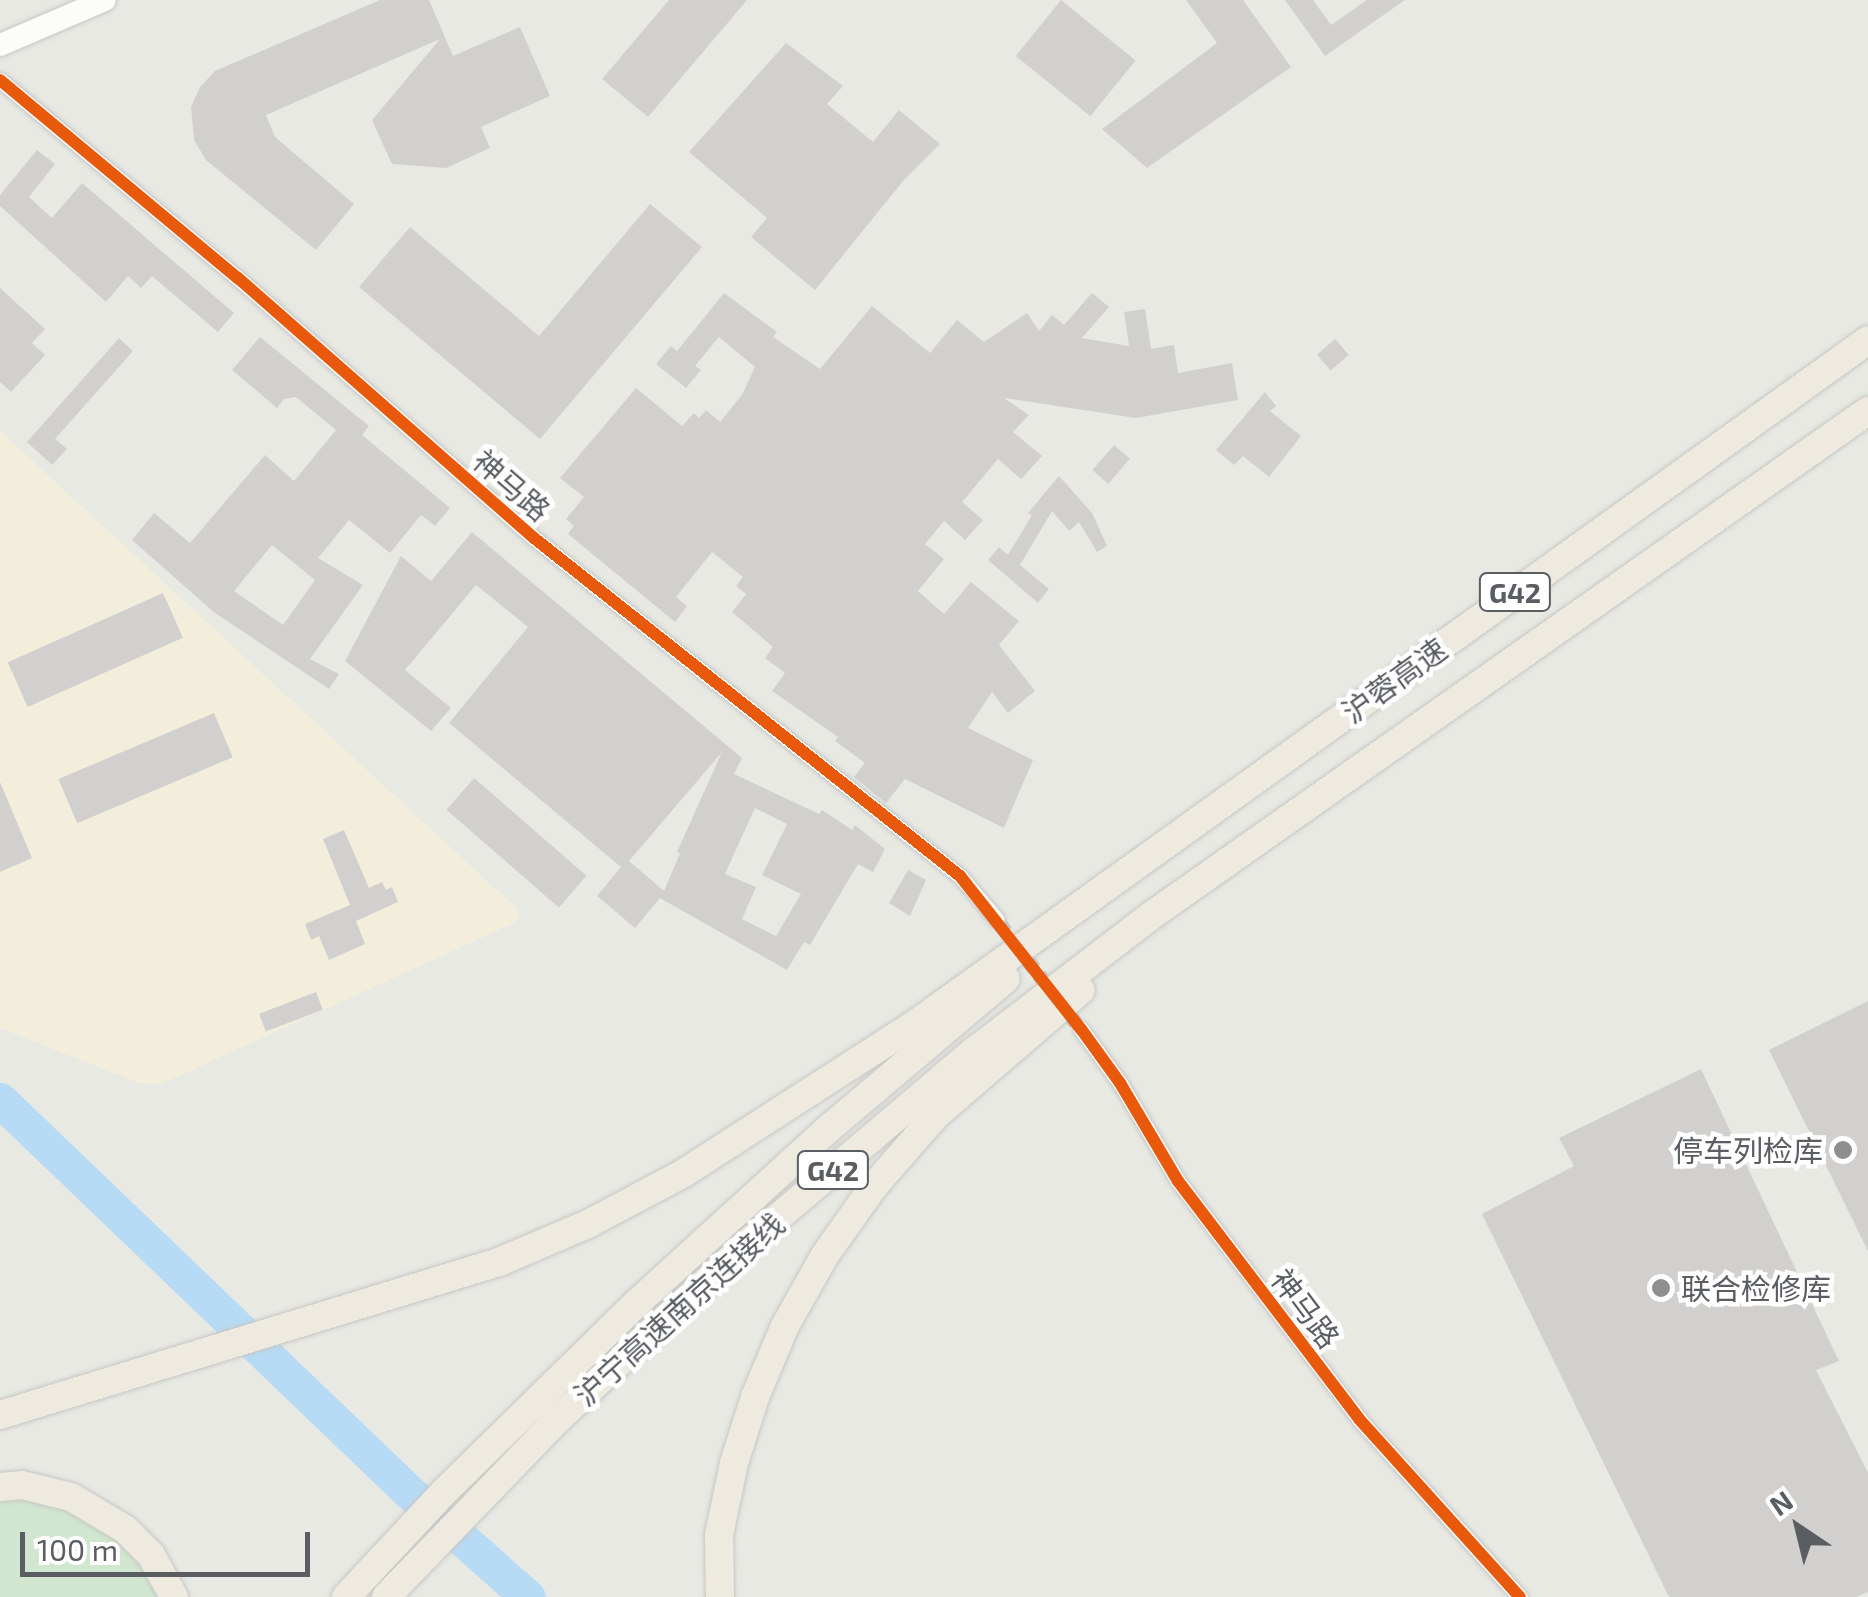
<!DOCTYPE html>
<html>
<head>
<meta charset="utf-8">
<style>
	body { margin:0 }
	#map { position:relative; width:1868px; height:1597px; overflow:hidden; background:#e9e9e4; font-family:"Exo 2","Noto Sans SC",sans-serif }
	div>[style] { position:absolute }
	[style*='--x'] { left:calc(var(--x)*1px); top:calc(var(--y)*1px); width:calc(var(--w)*1px); rotate:calc(var(--a)*1deg) }
	.commercial>* { inset:0; background:#f3eedc }
	.green>* { inset:0; background:#d1e6cf }
	.river>* { height:35px; margin:-17.5px; padding:0 17.5px; transform-origin:17.5px; border-radius:17.5px; background:#b7dbf5 }
	.building>* { inset:0; background:#d1d0ce; transform-origin:0 0 }
	.minor-tunnel>* { height:15px; margin-top:-7.5px; transform-origin:0; background:repeating-linear-gradient(90deg,#c5c6c4 0 15px,transparent 0 23px) }
	.roads { filter:drop-shadow(0 0 2px #c6c7c6) drop-shadow(0 0 2px #c6c7c6) }
	.minor>* { height:15px; margin:-7.5px; padding:0 7.5px; transform-origin:7.5px; border-radius:7.5px; background:#fcfcfb }
	.secondary>* { height:22px; margin:-11px; padding:0 11px; transform-origin:11px; border-radius:11px; background:#fcfcfb }
	.motorway>* { height:28px; margin:-14px; padding:0 14px; transform-origin:14px; border-radius:14px; background:#eeeae0 }
	.cycleway>* { height:12px; margin:-6px; padding:0 6px; transform-origin:6px; border-radius:6px; background:#e8590c }
	.dots>* { width:28px; height:28px; translate:-50% -50%; box-sizing:border-box; border:5px solid #fff; border-radius:50% }
	span { translate:-50% -50%; white-space:nowrap; text-align:center; line-height:1.15; -webkit-text-stroke:9px #fff; paint-order:stroke }
	.shield-label span { padding:2px 8px; background:#fff; border:2px solid; border-radius:8px; -webkit-text-stroke-width:0 }
	.shield-label { font-size:28px; color:#5a5d62; font-weight:700 }
	.street-label { font-size:30px; color:#5a5d62 }
	.poi-label { font-size:30px; color:#5a5d62 }
	.right { translate:-100% -50%; text-align:right }
	.left { translate:0 -50%; text-align:left }
	.north { position:absolute; left:1748px; top:1477px; width:100px; height:100px; -webkit-text-stroke:8px #fff; paint-order:stroke; rotate:325deg; font-size:28px; font-weight:700; line-height:40px; text-align:center; color:#5a5d62 }
	.north::after { content:''; display:block; margin:auto; width:35px; height:45px; background:#5a5d62; clip-path:polygon(50% 0,100% 100%,50% 72%,0 100%) }
	.scale { position:absolute; left:20px; top:1532px; width:290px; height:45px; box-sizing:border-box; border:5px solid #5a5d62; border-top:0; padding-left:12px; font-size:30px; line-height:35px; white-space:nowrap; color:#5a5d62; -webkit-text-stroke:8px #fff; paint-order:stroke }
</style>
</head>
<body>
<div id="map">
	<div class="commercial">
		<i style="clip-path:polygon(0 431px,514px 906px,520px 917px,516px 922px,161px 1084px,139px 1083px,0 1028px)"></i>
	</div>
	<div class="green">
		<i style="clip-path:polygon(19px 1499px,56px 1506px,91px 1520px,125px 1543px,148px 1571px,161px 1597px,0 1597px,0 1500px)"></i>
	</div>
	<div class="river">
		<i style="--x:0;--y:1100;--w:565;--a:43.78"></i>
		<i style="--x:408;--y:1491;--w:160;--a:41.5"></i>
	</div>
	<div class="building">
		<i style="clip-path:polygon(380px 0,429px 0,453px 56px,520px 27px,550px 96px,481px 127px,490px 148px,446px 168px,392px 164px,372px 120px,440px 39px,266px 115px,275px 137px,354px 204px,316px 250px,206px 160px,194px 140px,191px 107px,200px 87px,215px 71px)"></i>
		<i style="clip-path:polygon(669px 0,747px 0,648px 117px,602px 79px)"></i>
		<i style="left:1061px;top:0;width:96px;height:72px;rotate:39deg"></i>
		<i style="clip-path:polygon(1186px 0,1243px 0,1291px 67px,1147px 168px,1102px 129px,1217px 43px)"></i>
		<i style="clip-path:polygon(1285px 0,1313px 0,1331px 25px,1367px 0,1405px 0,1325px 56px)"></i>
		<i style="clip-path:polygon(786px 43px,843px 86px,827px 104px,873px 142px,899px 110px,940px 144px,903px 181px,815px 290px,751px 237px,767px 218px,689px 152px)"></i>
		<i style="clip-path:polygon(37px 150px,55px 164px,29px 197px,52px 218px,82px 183px,234px 313px,218px 332px,152px 276px,141px 288px,128px 276px,106px 302px,0 206px,0 195px)"></i>
		<i style="clip-path:polygon(650px 204px,702px 247px,540px 439px,359px 287px,410px 227px,539px 336px)"></i>
		<i style="clip-path:polygon(0 288px,45px 329px,32px 343px,45px 355px,11px 392px,0 382px)"></i>
		<i style="clip-path:polygon(724px 293px,777px 332px,773px 337px,820px 369px,872px 306px,930px 353px,957px 320px,984px 342px,1027px 313px,1039px 331px,1052px 315px,1064px 325px,1092px 293px,1109px 307px,1082px 338px,1129px 346px,1124px 312px,1145px 309px,1151px 349px,1174px 345px,1178px 373px,1232px 363px,1238px 400px,1136px 418px,1004px 398px,1029px 415px,1013px 432px,1042px 456px,1021px 479px,998px 459px,962px 502px,983px 520px,965px 540px,944px 521px,925px 544px,944px 559px,918px 591px,944px 614px,971px 582px,1019px 621px,999px 645px,1035px 691px,1008px 713px,992px 692px,968px 728px,1033px 760px,1004px 828px,905px 779px,886px 803px,854px 777px,865px 763px,835px 741px,838px 737px,772px 691px,785px 673px,765px 658px,773px 647px,732px 612px,746px 594px,736px 586px,743px 577px,712px 552px,676px 597px,687px 606px,675px 622px,568px 534px,574px 526px,566px 519px,584px 497px,560px 478px,636px 388px,682px 426px,694px 413px,699px 418px,706px 410px,720px 422px,742px 395px,755px 367px,719px 337px,695px 366px,701px 370px,686px 388px,656px 364px,671px 346px,677px 351px)"></i>
		<i style="clip-path:polygon(evenodd,260px 337px,369px 426px,362px 435px,450px 508px,435px 526px,421px 515px,390px 553px,349px 520px,318px 558px,363px 585px,310px 659px,339px 674px,329px 689px,215px 613px,132px 540px,154px 513px,190px 543px,265px 455px,294px 481px,336px 430px,296px 397px,284px 399px,277px 408px,232px 370px,260px 337px,272px 545px,315px 580px,283px 625px,234px 591px,272px 545px)"></i>
		<i style="clip-path:polygon(119px 338px,133px 351px,55px 439px,67px 449px,52px 465px,27px 442px)"></i>
		<i style="left:1335px;top:339px;width:21px;height:24px;rotate:49deg"></i>
		<i style="clip-path:polygon(1265px 392px,1276px 406px,1270px 411px,1301px 436px,1269px 477px,1243px 456px,1234px 465px,1216px 450px)"></i>
		<i style="left:1114px;top:445px;width:21px;height:33px;rotate:41deg"></i>
		<i style="clip-path:polygon(1059px 476px,1092px 513px,1107px 546px,1097px 552px,1079px 522px,1069px 531px,1052px 511px,1020px 565px,1049px 589px,1038px 603px,988px 560px,999px 547px,1008px 555px,1032px 515px,1028px 513px)"></i>
		<i style="clip-path:polygon(evenodd,472px 532px,742px 758px,734px 774px,819px 814px,822px 810px,852px 830px,855px 825px,885px 849px,873px 872px,858px 864px,810px 945px,804px 942px,787px 970px,660px 898px,635px 928px,597px 896px,621px 867px,449px 723px,528px 627px,476px 585px,405px 670px,451px 708px,431px 731px,345px 661px,401px 556px,431px 581px,472px 532px,722px 752px,677px 852px,680px 853px,664px 891px,629px 861px,722px 752px,472px 532px,755px 808px,787px 824px,762px 875px,801px 894px,776px 936px,742px 919px,756px 887px,725px 874px,755px 808px)"></i>
		<i style="left:163px;top:593px;width:49px;height:170px;rotate:66deg"></i>
		<i style="left:214px;top:713px;width:48px;height:169px;rotate:67deg"></i>
		<i style="left:474px;top:778px;width:149px;height:42px;rotate:41deg"></i>
		<i style="clip-path:polygon(0 782px,32px 858px,0 872px)"></i>
		<i style="clip-path:polygon(344px 830px,369px 888px,382px 882px,386px 890px,392px 887px,398px 902px,356px 921px,365px 944px,329px 960px,319px 936px,311px 940px,305px 924px,350px 905px,323px 839px)"></i>
		<i style="clip-path:polygon(908px 870px,926px 880px,910px 916px,889px 903px)"></i>
		<i style="left:316px;top:992px;width:19px;height:61px;rotate:69deg"></i>
		<i style="clip-path:polygon(1868px 1001px,1868px 1251px,1769px 1050px)"></i>
		<i style="clip-path:polygon(1701px 1069px,1839px 1361px,1816px 1370px,1868px 1473px,1868px 1592px,1856px 1597px,1669px 1597px,1482px 1214px,1574px 1166px,1559px 1138px)"></i>
	</div>
	<div class="minor-tunnel">
		<i style="--x:997;--y:920;--w:138;--a:52.4"></i>
	</div>
	<div class="roads">
		<div class="minor">
			<i style="--x:0;--y:80;--w:310;--a:39.8"></i>
			<i style="--x:238;--y:278;--w:394;--a:41.3"></i>
			<i style="--x:534;--y:538;--w:544;--a:38.43"></i>
			<i style="--x:960;--y:876;--w:57;--a:49.9"></i>
			<i style="--x:1081;--y:1029;--w:67;--a:54.2"></i>
			<i style="--x:1120;--y:1083;--w:114;--a:59.4"></i>
			<i style="--x:1178;--y:1181;--w:299;--a:52.7"></i>
			<i style="--x:1359;--y:1419;--w:240;--a:47.9"></i>
		</div>
		<div class="secondary">
			<i style="--x:0;--y:45;--w:114;--a:-23.2"></i>
		</div>
		<div class="motorway">
			<i style="--x:0;--y:1415;--w:522;--a:-17.05"></i>
			<i style="--x:499;--y:1262;--w:97;--a:-23.1"></i>
			<i style="--x:588;--y:1224;--w:109;--a:-28"></i>
			<i style="--x:684;--y:1173;--w:278;--a:-32.8"></i>
			<i style="--x:918;--y:1022;--w:1169;--a:-35.67"></i>
			<i style="--x:0;--y:1487;--w:22;--a:-5"></i>
			<i style="--x:22;--y:1485;--w:50;--a:13.8"></i>
			<i style="--x:71;--y:1497;--w:63;--a:30.7"></i>
			<i style="--x:125;--y:1529;--w:37;--a:45"></i>
			<i style="--x:151;--y:1555;--w:48;--a:61.3"></i>
			<i style="--x:346;--y:1597;--w:144;--a:-47"></i>
			<i style="--x:444;--y:1492;--w:270;--a:-44.4"></i>
			<i style="--x:637;--y:1303;--w:257;--a:-42.3"></i>
			<i style="--x:827;--y:1130;--w:234;--a:-40.2"></i>
			<i style="--x:386;--y:1597;--w:248;--a:-46"></i>
			<i style="--x:558;--y:1419;--w:134;--a:-42.9"></i>
			<i style="--x:656;--y:1328;--w:128;--a:-42.8"></i>
			<i style="--x:750;--y:1241;--w:292;--a:-40.3"></i>
			<i style="--x:973;--y:1052;--w:229;--a:-37.4"></i>
			<i style="--x:1155;--y:913;--w:872;--a:-35.15"></i>
			<i style="--x:720;--y:1597;--w:62;--a:-90.9"></i>
			<i style="--x:719;--y:1535;--w:74;--a:-78.2"></i>
			<i style="--x:734;--y:1463;--w:69;--a:-72.3"></i>
			<i style="--x:755;--y:1397;--w:77;--a:-67.1"></i>
			<i style="--x:785;--y:1326;--w:81;--a:-60.6"></i>
			<i style="--x:825;--y:1255;--w:85;--a:-54.6"></i>
			<i style="--x:874;--y:1186;--w:94;--a:-48.9"></i>
			<i style="--x:936;--y:1115;--w:191;--a:-40.8"></i>
		</div>
	</div>
	<div class="cycleway">
		<i style="--x:0;--y:80;--w:310;--a:39.8"></i>
		<i style="--x:238;--y:278;--w:394;--a:41.3"></i>
		<i style="--x:534;--y:538;--w:544;--a:38.43"></i>
		<i style="--x:960;--y:876;--w:195;--a:51.7"></i>
		<i style="--x:1081;--y:1029;--w:67;--a:54.2"></i>
		<i style="--x:1120;--y:1083;--w:114;--a:59.4"></i>
		<i style="--x:1178;--y:1181;--w:299;--a:52.7"></i>
		<i style="--x:1359;--y:1419;--w:240;--a:47.9"></i>
	</div>
	<div class="dots">
		<i style="left:1843px;top:1150px;background:#8c8e90"></i>
		<i style="left:1661px;top:1288px;background:#8c8e90"></i>
	</div>
	<div class="shield-label">
		<span style="left:1515px;top:592px">G42</span>
		<span style="left:833px;top:1170px">G42</span>
	</div>
	<div class="street-label">
		<span style="left:512px;top:485px;rotate:41deg">神马路</span>
		<span style="left:1394px;top:680px;rotate:-36deg">沪蓉高速</span>
		<span style="left:1306px;top:1308px;rotate:53deg">神马路</span>
		<span style="left:679px;top:1309px;rotate:-42deg">沪宁高速南京连接线</span>
	</div>
	<div class="poi-label">
		<span class="right" style="left:1823px;top:1150px">停车列检库</span>
		<span class="left" style="left:1681px;top:1288px">联合检修库</span>
	</div>
	<div class="north">N</div>
	<div class="scale">100 m</div>
</div>
</body>
</html>
